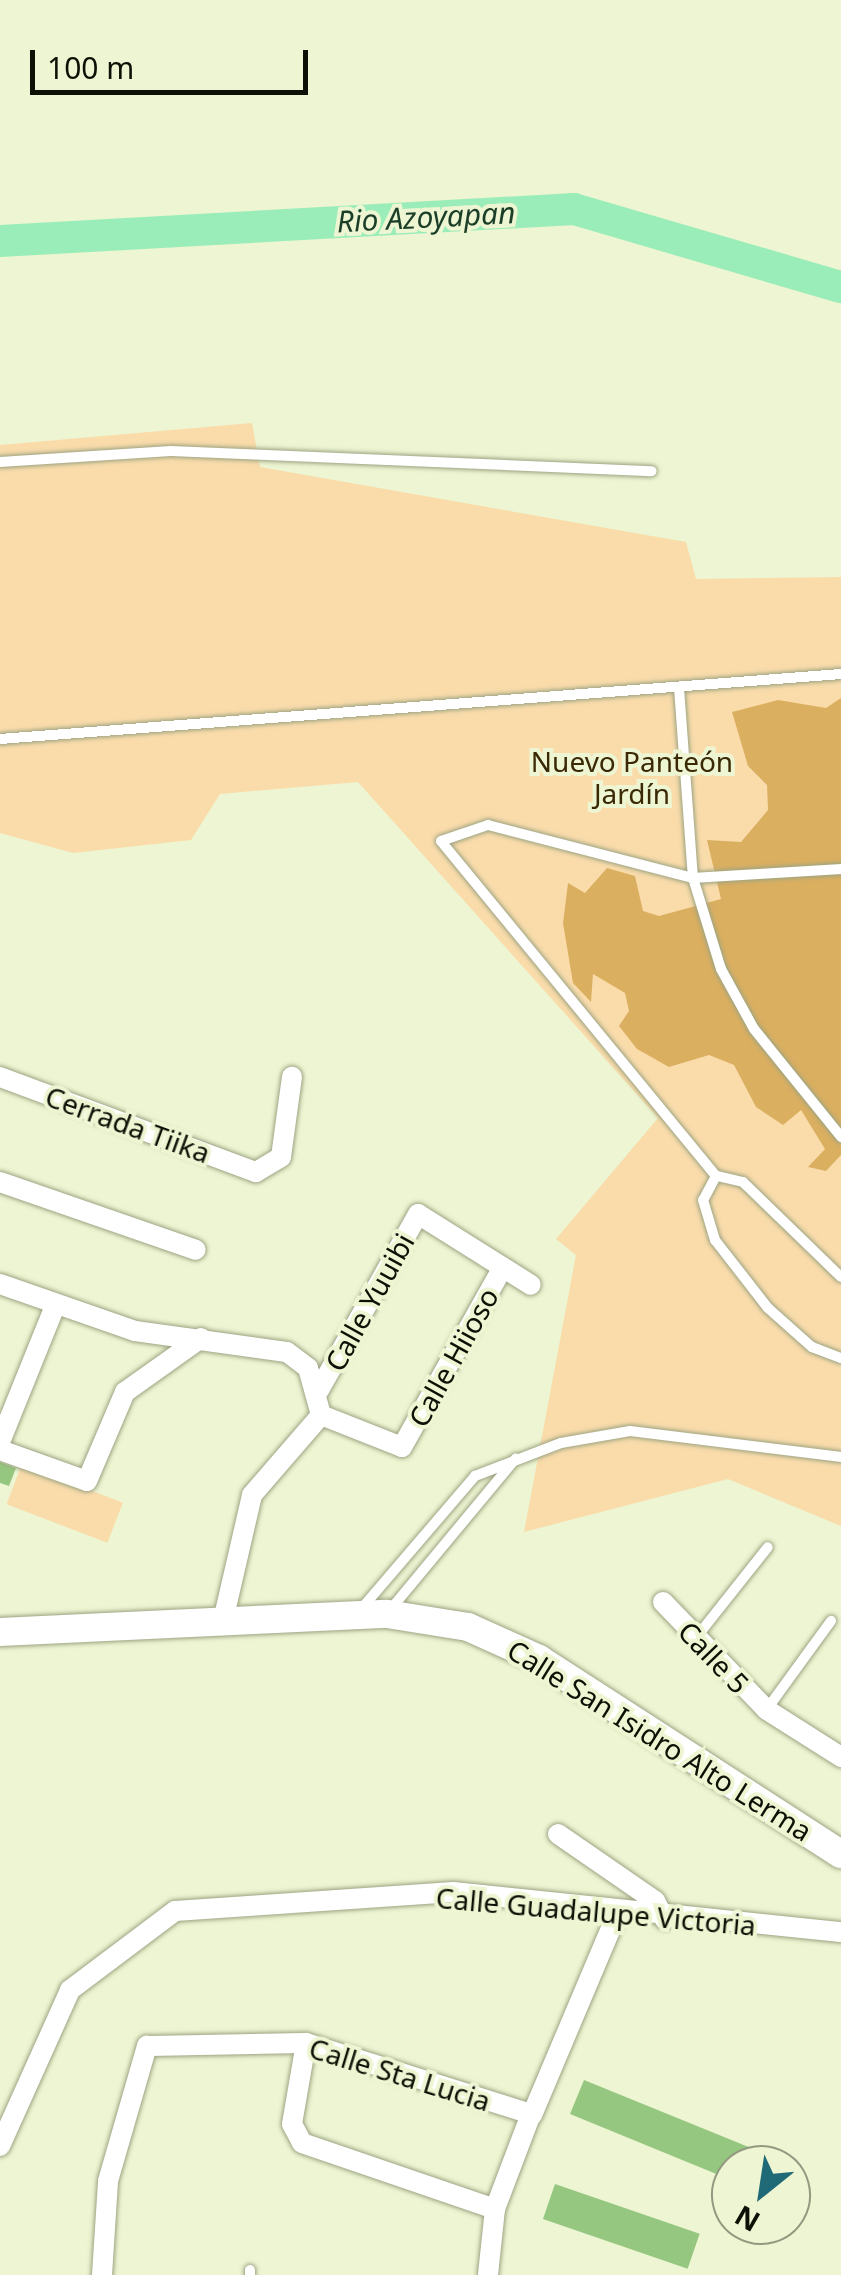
<!DOCTYPE html>
<html>
<head>
<meta charset="utf-8">
<style>
	body { margin:0 }
	#map { position:relative; width:841px; height:2275px; overflow:hidden; background:#edf5d2; font-family:"Noto Sans",sans-serif }
	div>[style] { position:absolute }
	[style*='--x'] { left:calc(var(--x)*1px); top:calc(var(--y)*1px); width:calc(var(--w)*1px); rotate:calc(var(--a)*1deg) }
	.green>* { inset:0; background:#fadcab; transform-origin:0 0 }
	.forest>* { inset:0; background:#dbaf60 }
	.river>* { height:32px; margin:-16px; padding:0 16px; transform-origin:16px; border-radius:16px; background:#9aedb8 }
	.building>* { inset:0; background:#96c780; transform-origin:0 0 }
	.roads { filter:drop-shadow(0 0 2px #9da483) drop-shadow(0 0 2px #9da483) }
	.lane>* { height:10px; margin:-5px; padding:0 5px; transform-origin:5px; border-radius:5px; background:#fff }
	.street>* { height:20px; margin:-10px; padding:0 10px; transform-origin:10px; border-radius:10px; background:#fff }
	.secondary>* { height:28px; margin:-14px; padding:0 14px; transform-origin:14px; border-radius:14px; background:#fff }
	span { translate:-50% -50%; white-space:nowrap; text-align:center; line-height:1.15; -webkit-text-stroke:8px #edf5d2; paint-order:stroke }
	.park-label { font-size:28px; color:#3b2905 }
	.street-label { font-size:28px; color:#0d1005 }
	.water-label { font-size:30px; color:#1a3e28; font-style:italic }
	.north { position:absolute; left:711px; top:2145px; width:100px; height:100px; box-sizing:border-box; background:#edf5d2; border:2px solid #939980; border-radius:50%; rotate:210deg; font-size:28px; font-weight:700; line-height:40px; text-align:center; color:#0d1005 }
	.north::after { content:''; display:block; margin:auto; width:35px; height:45px; background:#206976; clip-path:polygon(50% 0,100% 100%,50% 72%,0 100%) }
	.scale { position:absolute; left:30px; top:50px; width:278px; height:45px; box-sizing:border-box; border:5px solid #0d1005; border-top:0; padding-left:12px; font-size:30px; line-height:35px; white-space:nowrap; color:#0d1005; -webkit-text-stroke:8px #edf5d2; paint-order:stroke }
</style>
</head>
<body>
<div id="map">
	<div class="green">
		<i style="clip-path:polygon(252px 423px,260px 467px,686px 542px,696px 579px,841px 577px,841px 1526px,728px 1479px,524px 1532px,576px 1255px,556px 1239px,658px 1118px,358px 782px,220px 794px,191px 840px,73px 853px,0 833px,0 445px)"></i>
		<i style="left:22px;top:1464px;width:108px;height:43px;rotate:21deg"></i>
	</div>
	<div class="forest">
		<i style="clip-path:polygon(841px 698px,841px 1155px,826px 1171px,808px 1167px,825px 1149px,801px 1110px,783px 1125px,756px 1107px,734px 1065px,709px 1055px,669px 1067px,637px 1049px,619px 1026px,629px 1011px,625px 993px,593px 974px,591px 1002px,573px 983px,563px 923px,568px 883px,585px 893px,607px 868px,635px 876px,643px 911px,659px 916px,721px 899px,707px 840px,741px 842px,768px 810px,767px 785px,748px 766px,732px 712px,778px 700px,826px 708px)"></i>
	</div>
	<div class="river">
		<i style="--x:0;--y:241;--w:575;--a:-3.19"></i>
		<i style="--x:574;--y:209;--w:278;--a:16.3"></i>
	</div>
	<div class="building">
		<i style="clip-path:polygon(0 1462px,16px 1468px,9px 1486px,0 1483px)"></i>
		<i style="clip-path:polygon(584px 2080px,756px 2150px,750px 2165px,731px 2165px,731px 2180px,570px 2114px)"></i>
		<i style="left:555px;top:2184px;width:153px;height:37px;rotate:19deg"></i>
	</div>
	<div class="roads">
		<div class="lane">
			<i style="--x:0;--y:462;--w:171;--a:-3.7"></i>
			<i style="--x:171;--y:451;--w:481;--a:2.4"></i>
			<i style="--x:679;--y:688;--w:191;--a:85.8"></i>
			<i style="--x:693;--y:878;--w:95;--a:72.9"></i>
			<i style="--x:721;--y:969;--w:68;--a:61.2"></i>
			<i style="--x:754;--y:1029;--w:139;--a:51.1"></i>
			<i style="--x:0;--y:739;--w:844;--a:-4.42"></i>
			<i style="--x:716;--y:1176;--w:433;--a:-129.4"></i>
			<i style="--x:441;--y:841;--w:50;--a:-18.8"></i>
			<i style="--x:488;--y:825;--w:212;--a:14.5"></i>
			<i style="--x:693;--y:878;--w:148;--a:-3.5"></i>
			<i style="--x:841;--y:1277;--w:136;--a:-135.9"></i>
			<i style="--x:743;--y:1182;--w:28;--a:-167"></i>
			<i style="--x:716;--y:1176;--w:27;--a:118"></i>
			<i style="--x:703;--y:1200;--w:42;--a:73.3"></i>
			<i style="--x:715;--y:1240;--w:86;--a:52.1"></i>
			<i style="--x:768;--y:1308;--w:59;--a:41.6"></i>
			<i style="--x:812;--y:1347;--w:31;--a:21"></i>
			<i style="--x:362;--y:1608;--w:174;--a:-49.4"></i>
			<i style="--x:475;--y:1476;--w:92;--a:-21"></i>
			<i style="--x:561;--y:1443;--w:70;--a:-9.9"></i>
			<i style="--x:630;--y:1431;--w:213;--a:7"></i>
			<i style="--x:390;--y:1610;--w:197;--a:-50.3"></i>
			<i style="--x:695;--y:1639;--w:117;--a:-51.6"></i>
			<i style="--x:767;--y:1709;--w:109;--a:-54"></i>
			<i style="--x:250;--y:2275;--w:5;--a:-90"></i>
		</div>
		<div class="street">
			<i style="--x:0;--y:1077;--w:273;--a:20.4"></i>
			<i style="--x:256;--y:1172;--w:29;--a:-31"></i>
			<i style="--x:281;--y:1157;--w:81;--a:-82.2"></i>
			<i style="--x:0;--y:1182;--w:207;--a:19.1"></i>
			<i style="--x:0;--y:1284;--w:143;--a:19.2"></i>
			<i style="--x:135;--y:1331;--w:153;--a:7.9"></i>
			<i style="--x:287;--y:1352;--w:26;--a:37"></i>
			<i style="--x:308;--y:1368;--w:49;--a:74.5"></i>
			<i style="--x:319;--y:1390;--w:202;--a:-60.6"></i>
			<i style="--x:418;--y:1214;--w:133;--a:32.1"></i>
			<i style="--x:321;--y:1415;--w:87;--a:21.6"></i>
			<i style="--x:402;--y:1447;--w:206;--a:-60.7"></i>
			<i style="--x:0;--y:1442;--w:147;--a:-68"></i>
			<i style="--x:0;--y:1450;--w:92;--a:19.6"></i>
			<i style="--x:87;--y:1481;--w:97;--a:-66.9"></i>
			<i style="--x:125;--y:1392;--w:93;--a:-35.4"></i>
			<i style="--x:663;--y:1602;--w:150;--a:46.1"></i>
			<i style="--x:767;--y:1710;--w:88;--a:32.4"></i>
			<i style="--x:222;--y:1625;--w:133;--a:-77"></i>
			<i style="--x:252;--y:1495;--w:106;--a:-49.2"></i>
			<i style="--x:558;--y:1834;--w:118;--a:34.6"></i>
			<i style="--x:655;--y:1901;--w:21;--a:62"></i>
			<i style="--x:306;--y:2043;--w:82;--a:99.8"></i>
			<i style="--x:292;--y:2124;--w:21;--a:62"></i>
			<i style="--x:302;--y:2143;--w:204;--a:18.9"></i>
			<i style="--x:532;--y:2115;--w:216;--a:-67.1"></i>
			<i style="--x:0;--y:2146;--w:171;--a:-65.8"></i>
			<i style="--x:70;--y:1990;--w:131;--a:-37"></i>
			<i style="--x:175;--y:1911;--w:279;--a:-3.9"></i>
			<i style="--x:453;--y:1892;--w:390;--a:5.9"></i>
			<i style="--x:102;--y:2275;--w:94;--a:-86.3"></i>
			<i style="--x:108;--y:2181;--w:141;--a:-73.9"></i>
			<i style="--x:147;--y:2046;--w:159;--a:-1.1"></i>
			<i style="--x:306;--y:2043;--w:236;--a:17.5"></i>
			<i style="--x:531;--y:2114;--w:102;--a:110.8"></i>
			<i style="--x:495;--y:2209;--w:66;--a:96.1"></i>
		</div>
		<div class="secondary">
			<i style="--x:0;--y:1632;--w:387;--a:-2.7"></i>
			<i style="--x:387;--y:1614;--w:82;--a:9.1"></i>
			<i style="--x:468;--y:1627;--w:78;--a:24.3"></i>
			<i style="--x:539;--y:1659;--w:359;--a:32.9"></i>
		</div>
	</div>
	<div class="park-label">
		<span style="left:632px;top:777px">Nuevo Panteón<br>Jardín</span>
	</div>
	<div class="street-label">
		<span style="left:128px;top:1124px;rotate:20deg">Cerrada Tiika</span>
		<span style="left:369px;top:1302px;rotate:-61deg">Calle Yuuibi</span>
		<span style="left:453px;top:1357px;rotate:-61deg">Calle Hiioso</span>
		<span style="left:714px;top:1657px;rotate:46deg">Calle 5</span>
		<span style="left:660px;top:1740px;rotate:32deg">Calle San Isidro Alto Lerma</span>
		<span style="left:596px;top:1911px;rotate:5deg">Calle Guadalupe Victoria</span>
		<span style="left:400px;top:2074px;rotate:17deg">Calle Sta Lucia</span>
	</div>
	<div class="water-label">
		<span style="left:426px;top:217px;rotate:-3deg">Rio Azoyapan</span>
	</div>
	<div class="north">N</div>
	<div class="scale">100 m</div>
</div>
</body>
</html>
